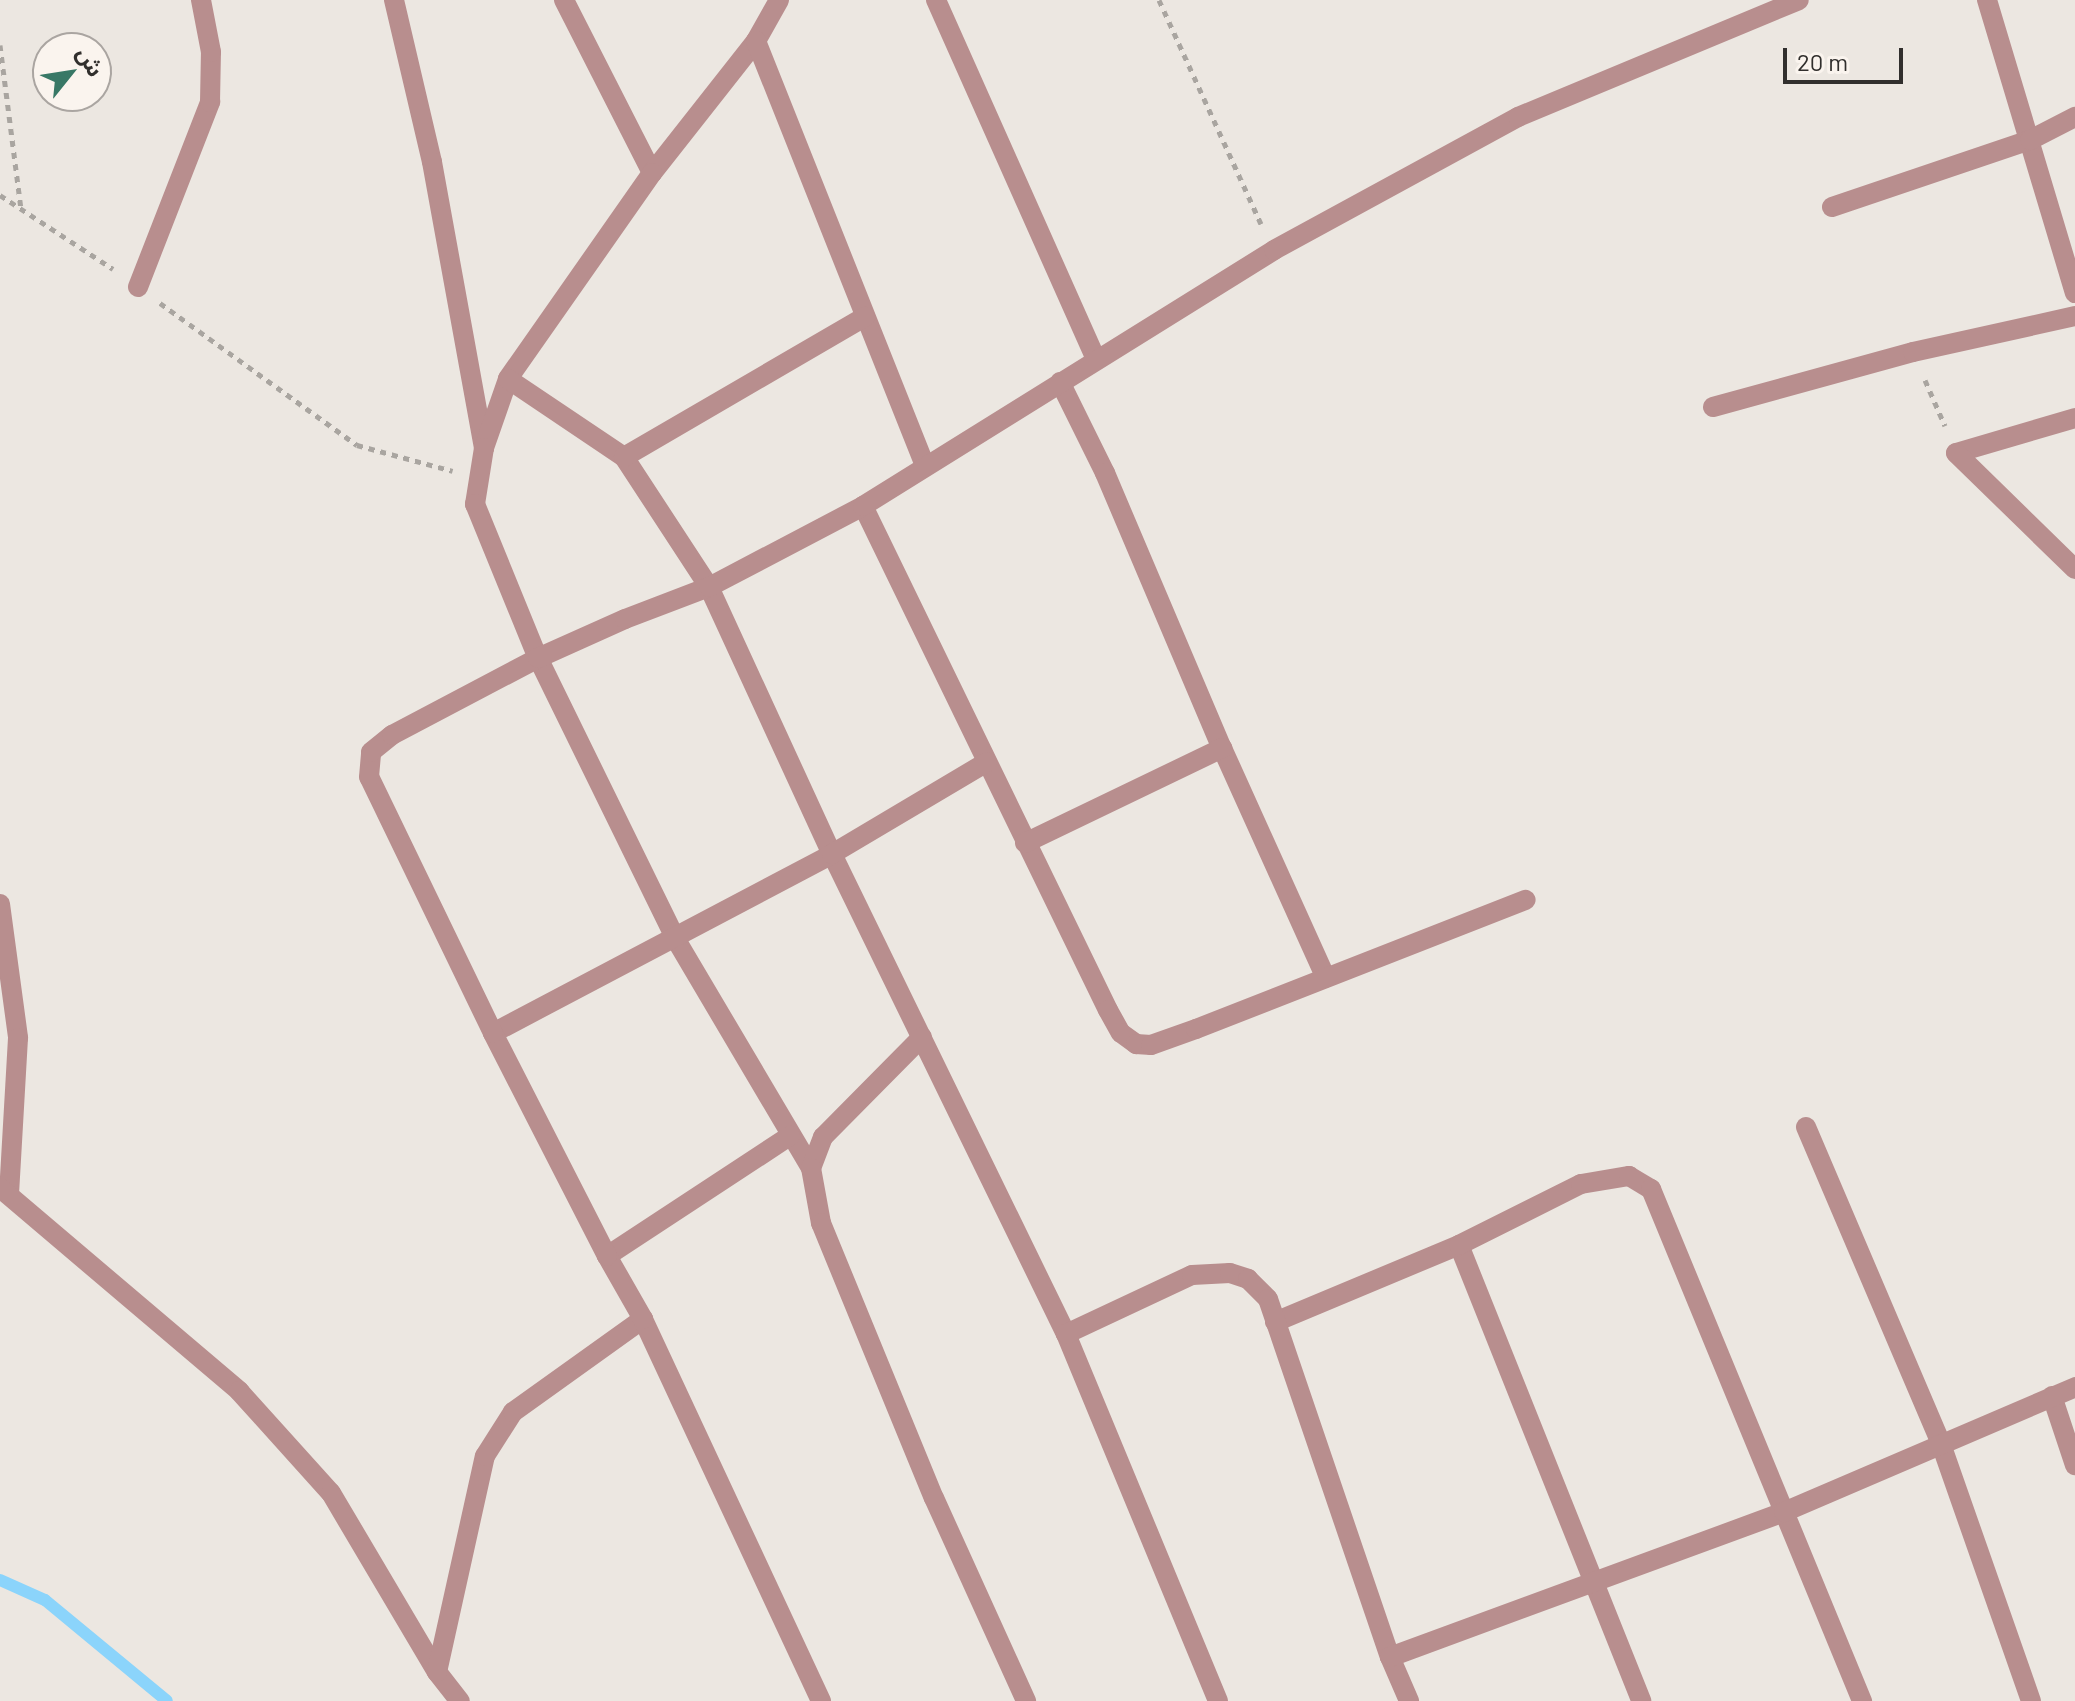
<!DOCTYPE html>
<html>
<head>
<meta charset="utf-8">
<style>
	body { margin:0 }
	#map { position:relative; width:2075px; height:1701px; overflow:hidden; background:#ece7e1; font-family:Barlow,"Noto Sans Arabic",sans-serif }
	div>[style] { position:absolute }
	[style*='--x'] { left:calc(var(--x)*1px); top:calc(var(--y)*1px); width:calc(var(--w)*1px); rotate:calc(var(--a)*1deg) }
	.stream>* { height:12px; margin:-6px; padding:0 6px; transform-origin:6px; border-radius:6px; background:#8bd4fb }
	.path>* { height:5px; margin-top:-2.5px; transform-origin:0; background:repeating-linear-gradient(90deg,#a9a5a0 0 6px,transparent 0 12px) }
	.street>* { height:20px; margin:-10px; padding:0 10px; transform-origin:10px; border-radius:10px; background:#b88e8e }
	span { translate:-50% -50%; white-space:nowrap; text-align:center; line-height:1.15; -webkit-text-stroke:8px #faf4ee; paint-order:stroke }
	.north { position:absolute; left:32px; top:32px; width:80px; height:80px; box-sizing:border-box; background:#faf4ee; border:2px solid #aaa5a1; border-radius:50%; rotate:60deg; font-size:22px; font-weight:700; line-height:32px; text-align:center; color:#312f2d }
	.north::after { content:''; display:block; margin:auto; width:28px; height:36px; background:#387866; clip-path:polygon(50% 0,100% 100%,50% 72%,0 100%) }
	.scale { position:absolute; left:1783px; top:48px; width:120px; height:36px; box-sizing:border-box; border:4px solid #312f2d; border-top:0; padding-left:10px; font-size:24px; line-height:28px; white-space:nowrap; color:#312f2d; -webkit-text-stroke:6px #faf4ee; paint-order:stroke }
</style>
</head>
<body>
<div id="map">
	<div class="stream">
		<i style="--x:0;--y:1580;--w:49;--a:24"></i>
		<i style="--x:45;--y:1600;--w:158;--a:39.6"></i>
	</div>
	<div class="path">
		<i style="--x:1159;--y:0;--w:246;--a:65.5"></i>
		<i style="--x:0;--y:45;--w:164;--a:82.7"></i>
		<i style="--x:0;--y:195;--w:135;--a:33.2"></i>
		<i style="--x:160;--y:303;--w:243;--a:35.8"></i>
		<i style="--x:357;--y:445;--w:99;--a:15.2"></i>
		<i style="--x:1925;--y:380;--w:50;--a:66.5"></i>
	</div>
	<div class="street">
		<i style="--x:394;--y:0;--w:166;--a:76.8"></i>
		<i style="--x:432;--y:162;--w:291;--a:79.7"></i>
		<i style="--x:564;--y:0;--w:194;--a:63"></i>
		<i style="--x:779;--y:0;--w:47;--a:119.3"></i>
		<i style="--x:756;--y:41;--w:168;--a:128.2"></i>
		<i style="--x:652;--y:173;--w:251;--a:125"></i>
		<i style="--x:508;--y:379;--w:73;--a:109.2"></i>
		<i style="--x:484;--y:448;--w:57;--a:99.1"></i>
		<i style="--x:475;--y:504;--w:166;--a:67.8"></i>
		<i style="--x:538;--y:658;--w:312;--a:63.9"></i>
		<i style="--x:675;--y:938;--w:267;--a:59.4"></i>
		<i style="--x:936;--y:0;--w:394;--a:66"></i>
		<i style="--x:1987;--y:0;--w:306;--a:73.3"></i>
		<i style="--x:756;--y:41;--w:457;--a:68.3"></i>
		<i style="--x:1832;--y:207;--w:209;--a:-18.7"></i>
		<i style="--x:2030;--y:140;--w:51;--a:-27.1"></i>
		<i style="--x:138;--y:287;--w:199;--a:-68.7"></i>
		<i style="--x:210;--y:102;--w:50;--a:-88.9"></i>
		<i style="--x:211;--y:52;--w:53;--a:-100.9"></i>
		<i style="--x:508;--y:379;--w:140;--a:33.9"></i>
		<i style="--x:624;--y:457;--w:155;--a:56.8"></i>
		<i style="--x:709;--y:587;--w:294;--a:65.3"></i>
		<i style="--x:832;--y:854;--w:534;--a:64.01"></i>
		<i style="--x:1066;--y:1334;--w:397;--a:67.5"></i>
		<i style="--x:1060;--y:382;--w:102;--a:63.7"></i>
		<i style="--x:1105;--y:473;--w:299;--a:67"></i>
		<i style="--x:1222;--y:748;--w:252;--a:65.7"></i>
		<i style="--x:1713;--y:407;--w:207;--a:-15.4"></i>
		<i style="--x:1913;--y:352;--w:166;--a:-12.5"></i>
		<i style="--x:2075;--y:418;--w:124;--a:163.6"></i>
		<i style="--x:1956;--y:453;--w:166;--a:44.3"></i>
		<i style="--x:624;--y:457;--w:279;--a:-30.2"></i>
		<i style="--x:863;--y:506;--w:560;--a:64.08"></i>
		<i style="--x:1108;--y:1010;--w:26;--a:61"></i>
		<i style="--x:1121;--y:1033;--w:19;--a:36"></i>
		<i style="--x:1136;--y:1044;--w:15;--a:4"></i>
		<i style="--x:1151;--y:1045;--w:48;--a:-19.6"></i>
		<i style="--x:1196;--y:1029;--w:354;--a:-21.4"></i>
		<i style="--x:1025;--y:843;--w:219;--a:-25.7"></i>
		<i style="--x:0;--y:904;--w:135;--a:82.3"></i>
		<i style="--x:18;--y:1038;--w:155;--a:93.3"></i>
		<i style="--x:493;--y:1033;--w:383;--a:-27.8"></i>
		<i style="--x:832;--y:854;--w:180;--a:-30.7"></i>
		<i style="--x:922;--y:1037;--w:141;--a:134.7"></i>
		<i style="--x:823;--y:1137;--w:33;--a:111"></i>
		<i style="--x:811;--y:1168;--w:56;--a:79.7"></i>
		<i style="--x:821;--y:1223;--w:297;--a:67.7"></i>
		<i style="--x:934;--y:1498;--w:223;--a:65.6"></i>
		<i style="--x:1806;--y:1127;--w:345;--a:66.9"></i>
		<i style="--x:1941;--y:1444;--w:272;--a:70.7"></i>
		<i style="--x:0;--y:1188;--w:314;--a:40.3"></i>
		<i style="--x:239;--y:1391;--w:137;--a:48"></i>
		<i style="--x:331;--y:1493;--w:208;--a:59.4"></i>
		<i style="--x:437;--y:1672;--w:37;--a:52"></i>
		<i style="--x:1459;--y:1245;--w:491;--a:68.2"></i>
		<i style="--x:607;--y:1256;--w:219;--a:-33.3"></i>
		<i style="--x:1275;--y:1322;--w:199;--a:-22.7"></i>
		<i style="--x:1459;--y:1245;--w:136;--a:-26.6"></i>
		<i style="--x:1581;--y:1184;--w:49;--a:-9.5"></i>
		<i style="--x:1629;--y:1176;--w:26;--a:31"></i>
		<i style="--x:1651;--y:1189;--w:554;--a:67.6"></i>
		<i style="--x:1066;--y:1334;--w:139;--a:-25.1"></i>
		<i style="--x:1192;--y:1275;--w:38;--a:-3"></i>
		<i style="--x:1230;--y:1273;--w:19;--a:18"></i>
		<i style="--x:1248;--y:1279;--w:28;--a:45"></i>
		<i style="--x:1268;--y:1299;--w:378;--a:71.2"></i>
		<i style="--x:1390;--y:1657;--w:48;--a:66.6"></i>
		<i style="--x:2052;--y:1396;--w:73;--a:71.6"></i>
		<i style="--x:1390;--y:1657;--w:420;--a:-20.2"></i>
		<i style="--x:1784;--y:1512;--w:317;--a:-23.2"></i>
		<i style="--x:437;--y:1672;--w:221;--a:-77.5"></i>
		<i style="--x:485;--y:1456;--w:52;--a:-57.5"></i>
		<i style="--x:513;--y:1412;--w:160;--a:-35.6"></i>
		<i style="--x:821;--y:1701;--w:421;--a:-115"></i>
		<i style="--x:643;--y:1319;--w:73;--a:-119.7"></i>
		<i style="--x:607;--y:1256;--w:250;--a:-117.1"></i>
		<i style="--x:493;--y:1033;--w:284;--a:-115.8"></i>
		<i style="--x:369;--y:777;--w:25;--a:-85"></i>
		<i style="--x:371;--y:752;--w:27;--a:-39"></i>
		<i style="--x:392;--y:735;--w:165;--a:-27.8"></i>
		<i style="--x:538;--y:658;--w:95;--a:-24.1"></i>
		<i style="--x:625;--y:619;--w:90;--a:-20.9"></i>
		<i style="--x:709;--y:587;--w:174;--a:-27.7"></i>
		<i style="--x:863;--y:506;--w:484;--a:-31.9"></i>
		<i style="--x:1274;--y:250;--w:278;--a:-28.6"></i>
		<i style="--x:1518;--y:117;--w:304;--a:-22.6"></i>
	</div>
	<div class="north">ش</div>
	<div class="scale">20 m</div>
</div>
</body>
</html>
